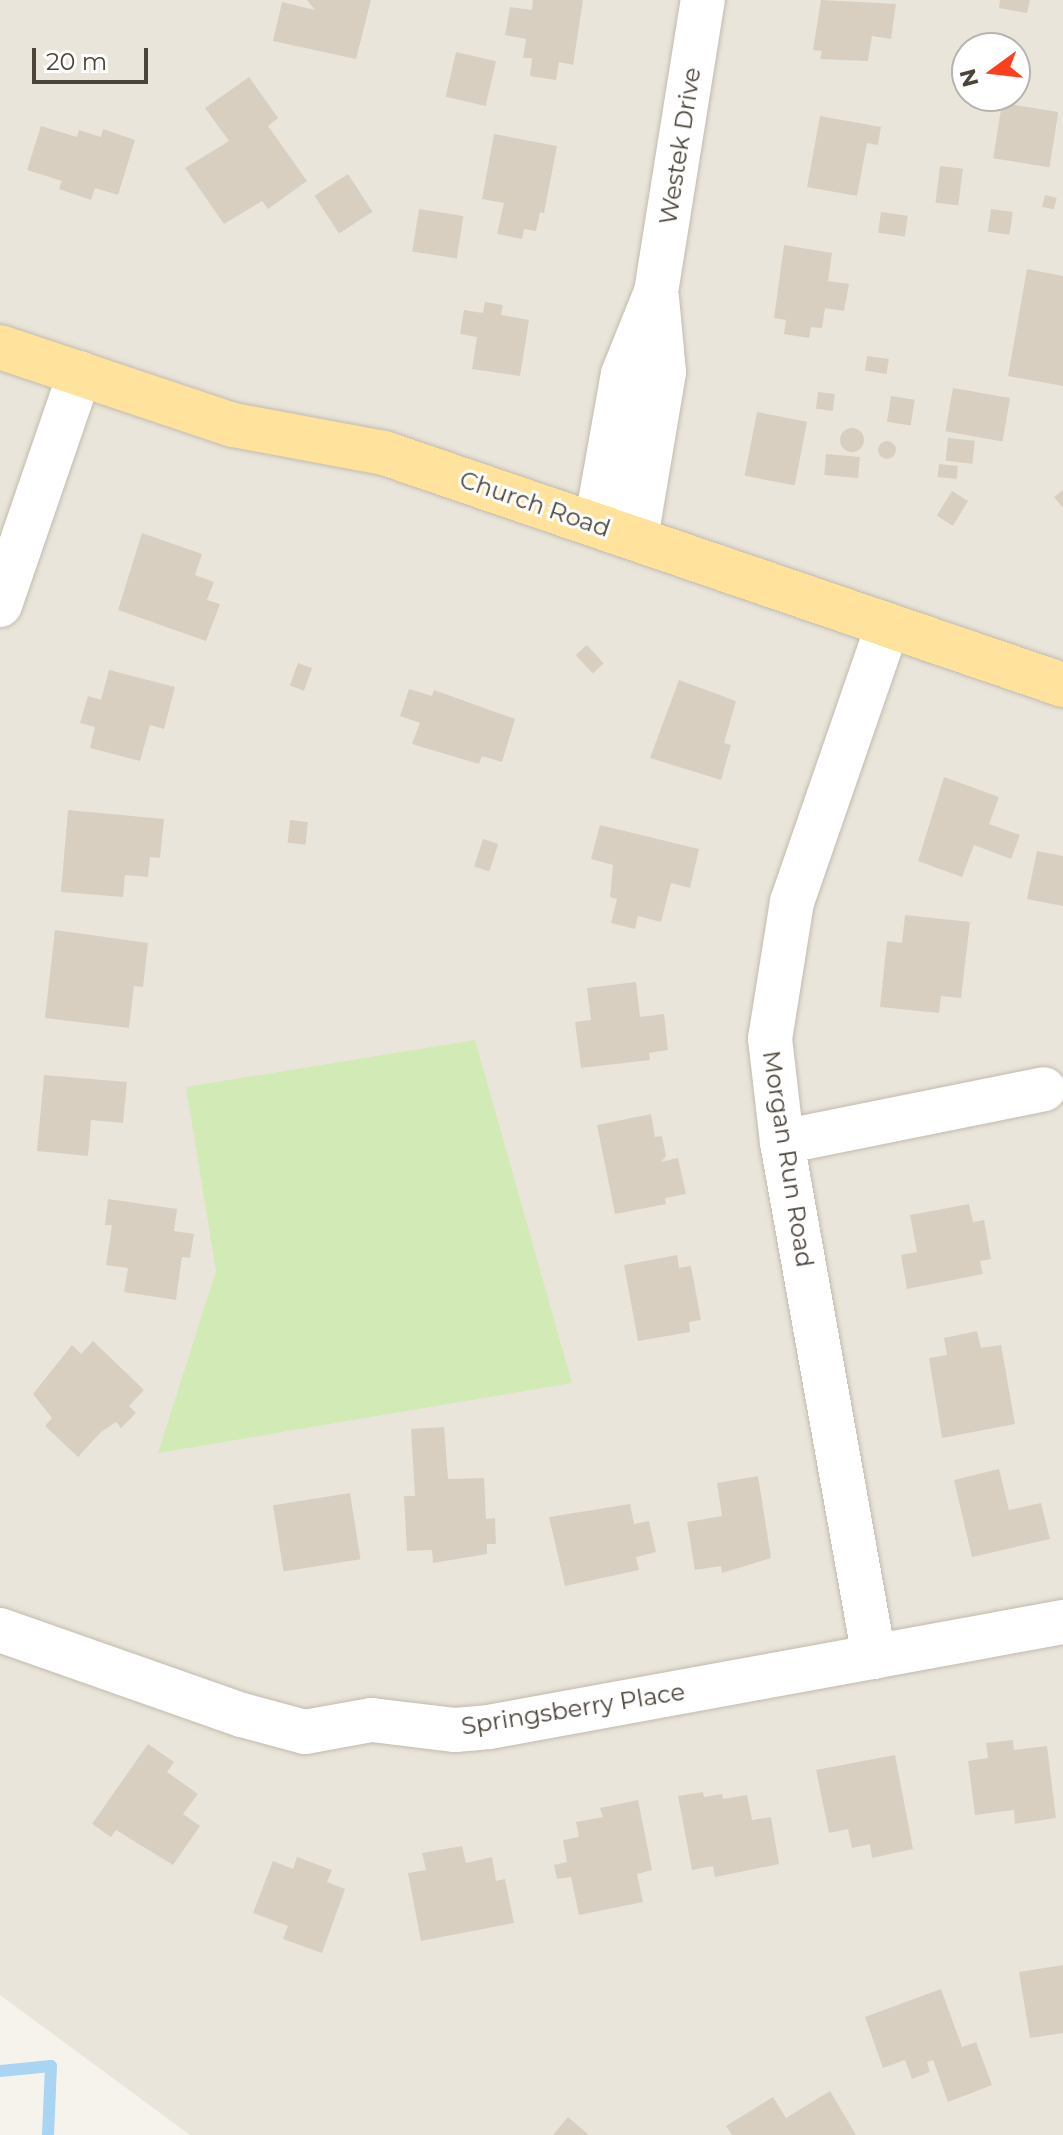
<!DOCTYPE html>
<html>
<head>
<meta charset="utf-8">
<style>
	body { margin:0 }
	#map { position:relative; width:1063px; height:2135px; overflow:hidden; background:#f6f3ec; font-family:Montserrat,sans-serif }
	div>[style] { position:absolute }
	[style*='--x'] { left:calc(var(--x)*1px); top:calc(var(--y)*1px); width:calc(var(--w)*1px); rotate:calc(var(--a)*1deg) }
	.residential>* { inset:0; background:#eae5da }
	.green>* { inset:0; background:#d2eab5 }
	.stream>* { height:12px; margin:-6px; padding:0 6px; transform-origin:6px; border-radius:6px; background:#a9d4f2 }
	.building>* { inset:0; background:#d8cfc1; transform-origin:0 0 }
	.round { border-radius:50% }
	.roads { filter:drop-shadow(0 0 2px #c2bbae) drop-shadow(0 0 2px #c2bbae) }
	.minor>* { height:44px; margin:-22px; padding:0 22px; transform-origin:22px; border-radius:22px; background:#fff }
	.major>* { height:44px; margin:-22px; padding:0 22px; transform-origin:22px; border-radius:22px; background:#ffe39c }
	span { translate:-50% -50%; white-space:nowrap; text-align:center; line-height:1.15; -webkit-text-stroke:6px #fff; paint-order:stroke }
	.street-label { font-size:24px; color:#4b4439 }
	.north { position:absolute; left:951px; top:32px; width:80px; height:80px; box-sizing:border-box; background:#fff; border:2px solid #b7b4b0; border-radius:50%; rotate:255deg; font-size:22px; font-weight:700; line-height:32px; text-align:center; color:#4b4439 }
	.north::after { content:''; display:block; margin:auto; width:28px; height:36px; background:#fc3f1d; clip-path:polygon(50% 0,100% 100%,50% 72%,0 100%) }
	.scale { position:absolute; left:32px; top:48px; width:116px; height:36px; box-sizing:border-box; border:4px solid #4b4439; border-top:0; padding-left:10px; font-size:24px; line-height:28px; white-space:nowrap; color:#4b4439; -webkit-text-stroke:6px #fff; paint-order:stroke }
</style>
</head>
<body>
<div id="map">
	<div class="residential">
		<i style="clip-path:polygon(evenodd,0 0,1063px 0,1063px 2135px,190px 2135px,0 1995px,0 0,967px 48px,1015px 48px,1015px 96px,967px 96px,967px 48px)"></i>
	</div>
	<div class="green">
		<i style="clip-path:polygon(475px 1040px,572px 1383px,158px 1453px,216px 1271px,186px 1087px)"></i>
	</div>
	<div class="stream">
		<i style="--x:0;--y:2071;--w:51;--a:-5.6"></i>
		<i style="--x:51;--y:2066;--w:69;--a:92.5"></i>
	</div>
	<div class="building">
		<i style="clip-path:polygon(307px 0,371px 0,356px 59px,273px 41px,282px 2px,315px 10px)"></i>
		<i style="clip-path:polygon(533px 0,583px 0,573px 65px,559px 62px,556px 80px,530px 76px,532px 58px,523px 58px,526px 39px,505px 35px,510px 7px,532px 10px)"></i>
		<i style="clip-path:polygon(821px 0,896px 4px,891px 39px,872px 36px,868px 61px,820px 59px,822px 51px,813px 50px)"></i>
		<i style="clip-path:polygon(1000px 0,1030px 0,1027px 13px,999px 8px)"></i>
		<i style="left:456px;top:52px;width:41px;height:46px;rotate:13deg"></i>
		<i style="clip-path:polygon(249px 77px,278px 118px,268px 126px,307px 181px,268px 209px,262px 201px,224px 224px,185px 168px,229px 141px,205px 108px)"></i>
		<i style="left:1002px;top:103px;width:57px;height:56px;rotate:9deg"></i>
		<i style="clip-path:polygon(820px 116px,881px 127px,878px 145px,867px 143px,857px 196px,807px 187px)"></i>
		<i style="clip-path:polygon(41px 126px,77px 137px,79px 130px,101px 137px,103px 129px,135px 140px,118px 195px,95px 188px,91px 200px,59px 189px,62px 181px,27px 170px)"></i>
		<i style="clip-path:polygon(494px 134px,557px 146px,544px 213px,540px 212px,536px 231px,524px 229px,522px 239px,497px 234px,504px 203px,482px 199px)"></i>
		<i style="left:940px;top:166px;width:23px;height:37px;rotate:7deg"></i>
		<i style="left:348px;top:174px;width:45px;height:40px;rotate:57deg"></i>
		<i style="left:1045px;top:195px;width:12px;height:12px;rotate:14deg"></i>
		<i style="left:419px;top:209px;width:45px;height:43px;rotate:9deg"></i>
		<i style="left:991px;top:209px;width:22px;height:23px;rotate:8deg"></i>
		<i style="left:881px;top:212px;width:27px;height:21px;rotate:8deg"></i>
		<i style="clip-path:polygon(784px 245px,832px 253px,828px 281px,849px 284px,844px 311px,825px 308px,822px 328px,811px 327px,809px 338px,784px 334px,786px 320px,774px 318px)"></i>
		<i style="clip-path:polygon(1027px 269px,1063px 276px,1063px 386px,1008px 376px)"></i>
		<i style="clip-path:polygon(485px 302px,503px 305px,501px 315px,529px 320px,520px 376px,472px 369px,477px 337px,460px 334px,464px 310px,483px 313px)"></i>
		<i style="left:867px;top:356px;width:22px;height:15px;rotate:8deg"></i>
		<i style="left:953px;top:388px;width:58px;height:44px;rotate:10deg"></i>
		<i style="left:818px;top:392px;width:17px;height:17px;rotate:7deg"></i>
		<i style="left:891px;top:396px;width:24px;height:26px;rotate:9deg"></i>
		<i style="left:757px;top:412px;width:51px;height:65px;rotate:11deg"></i>
		<i class="round" style="left:840px;top:428px;width:24px;height:24px"></i>
		<i style="left:948px;top:438px;width:27px;height:23px;rotate:6deg"></i>
		<i class="round" style="left:878px;top:441px;width:18px;height:18px"></i>
		<i style="left:826px;top:454px;width:34px;height:21px;rotate:5deg"></i>
		<i style="left:939px;top:464px;width:19px;height:13px;rotate:6deg"></i>
		<i style="clip-path:polygon(1063px 490px,1063px 508px,1054px 497px)"></i>
		<i style="left:952px;top:491px;width:19px;height:29px;rotate:32deg"></i>
		<i style="clip-path:polygon(142px 533px,202px 554px,195px 575px,214px 582px,207px 600px,220px 604px,206px 641px,118px 610px)"></i>
		<i style="left:587px;top:645px;width:25px;height:15px;rotate:48deg"></i>
		<i style="left:298px;top:663px;width:15px;height:24px;rotate:20deg"></i>
		<i style="clip-path:polygon(109px 670px,175px 687px,164px 729px,150px 725px,140px 761px,90px 748px,95px 727px,80px 723px,88px 696px,101px 700px)"></i>
		<i style="clip-path:polygon(679px 680px,736px 701px,724px 743px,731px 745px,721px 780px,650px 758px)"></i>
		<i style="clip-path:polygon(409px 689px,432px 696px,434px 690px,515px 719px,502px 762px,482px 756px,479px 764px,412px 744px,420px 723px,400px 716px)"></i>
		<i style="clip-path:polygon(944px 777px,999px 797px,989px 824px,1020px 835px,1011px 859px,974px 845px,962px 877px,918px 861px)"></i>
		<i style="clip-path:polygon(68px 810px,164px 819px,160px 858px,150px 857px,148px 877px,125px 875px,123px 897px,61px 892px)"></i>
		<i style="left:290px;top:820px;width:18px;height:23px;rotate:6deg"></i>
		<i style="clip-path:polygon(600px 825px,699px 849px,690px 888px,671px 883px,661px 922px,638px 916px,635px 929px,611px 923px,617px 899px,610px 897px,613px 865px,591px 859px)"></i>
		<i style="left:483px;top:839px;width:16px;height:29px;rotate:18deg"></i>
		<i style="clip-path:polygon(1037px 851px,1063px 856px,1063px 906px,1027px 899px)"></i>
		<i style="clip-path:polygon(905px 915px,970px 922px,961px 998px,941px 996px,939px 1013px,880px 1007px,887px 941px,902px 943px)"></i>
		<i style="clip-path:polygon(55px 930px,148px 943px,143px 987px,134px 986px,129px 1028px,45px 1018px)"></i>
		<i style="clip-path:polygon(636px 982px,640px 1017px,664px 1014px,668px 1050px,649px 1053px,650px 1060px,581px 1068px,575px 1022px,591px 1020px,587px 988px)"></i>
		<i style="clip-path:polygon(44px 1075px,127px 1082px,123px 1123px,91px 1120px,88px 1156px,37px 1151px)"></i>
		<i style="clip-path:polygon(651px 1114px,655px 1137px,662px 1136px,666px 1156px,661px 1162px,678px 1158px,686px 1194px,665px 1198px,666px 1204px,615px 1214px,597px 1125px)"></i>
		<i style="clip-path:polygon(108px 1199px,177px 1209px,174px 1231px,194px 1234px,190px 1258px,182px 1257px,176px 1300px,124px 1292px,128px 1268px,106px 1265px,112px 1225px,105px 1225px)"></i>
		<i style="clip-path:polygon(969px 1204px,973px 1222px,984px 1220px,991px 1259px,980px 1261px,983px 1274px,907px 1289px,901px 1255px,917px 1252px,910px 1215px)"></i>
		<i style="clip-path:polygon(677px 1255px,679px 1268px,691px 1266px,701px 1320px,689px 1322px,690px 1332px,638px 1341px,624px 1265px)"></i>
		<i style="clip-path:polygon(977px 1331px,981px 1348px,1001px 1345px,1015px 1424px,942px 1438px,929px 1358px,947px 1355px,944px 1338px)"></i>
		<i style="clip-path:polygon(93px 1341px,144px 1390px,129px 1406px,136px 1413px,121px 1428px,116px 1422px,101px 1432px,78px 1457px,45px 1426px,52px 1418px,33px 1394px,72px 1345px,81px 1354px)"></i>
		<i style="clip-path:polygon(444px 1427px,448px 1479px,484px 1478px,486px 1519px,495px 1518px,496px 1544px,487px 1544px,487px 1554px,433px 1563px,432px 1550px,407px 1551px,404px 1496px,415px 1496px,411px 1429px)"></i>
		<i style="clip-path:polygon(999px 1469px,1009px 1510px,1041px 1503px,1050px 1539px,972px 1557px,954px 1480px)"></i>
		<i style="clip-path:polygon(758px 1476px,771px 1558px,722px 1573px,721px 1566px,695px 1570px,687px 1522px,722px 1516px,717px 1483px)"></i>
		<i style="left:350px;top:1493px;width:67px;height:78px;rotate:81deg"></i>
		<i style="clip-path:polygon(630px 1504px,634px 1524px,649px 1521px,656px 1552px,636px 1557px,639px 1570px,565px 1586px,549px 1517px)"></i>
		<i style="clip-path:polygon(1013px 1740px,1014px 1750px,1047px 1746px,1056px 1818px,1015px 1824px,1014px 1810px,975px 1815px,968px 1761px,988px 1758px,986px 1743px)"></i>
		<i style="clip-path:polygon(148px 1744px,174px 1762px,167px 1772px,198px 1794px,183px 1814px,200px 1826px,173px 1865px,116px 1830px,111px 1837px,92px 1824px)"></i>
		<i style="clip-path:polygon(895px 1755px,913px 1849px,872px 1858px,870px 1844px,852px 1848px,848px 1829px,829px 1833px,816px 1770px)"></i>
		<i style="clip-path:polygon(703px 1792px,704px 1797px,722px 1794px,723px 1799px,747px 1795px,752px 1820px,771px 1817px,779px 1864px,715px 1877px,713px 1866px,692px 1870px,678px 1796px)"></i>
		<i style="clip-path:polygon(638px 1800px,652px 1870px,637px 1874px,643px 1902px,579px 1915px,571px 1877px,557px 1879px,554px 1865px,567px 1862px,563px 1840px,579px 1837px,576px 1822px,603px 1817px,600px 1808px)"></i>
		<i style="clip-path:polygon(462px 1846px,466px 1863px,492px 1857px,496px 1881px,505px 1879px,514px 1923px,421px 1941px,408px 1873px,426px 1870px,422px 1853px)"></i>
		<i style="clip-path:polygon(297px 1857px,332px 1870px,327px 1882px,345px 1889px,322px 1953px,283px 1939px,288px 1926px,253px 1913px,273px 1861px,293px 1869px)"></i>
		<i style="clip-path:polygon(1063px 1965px,1063px 2033px,1030px 2038px,1019px 1972px)"></i>
		<i style="clip-path:polygon(941px 1989px,962px 2047px,976px 2042px,992px 2085px,948px 2102px,933px 2060px,927px 2062px,930px 2072px,912px 2079px,905px 2060px,883px 2068px,865px 2017px)"></i>
		<i style="clip-path:polygon(830px 2091px,856px 2135px,732px 2135px,726px 2126px,773px 2097px,786px 2118px)"></i>
		<i style="clip-path:polygon(568px 2117px,589px 2135px,553px 2135px)"></i>
	</div>
	<div class="roads">
		<div class="minor">
			<i style="--x:596;--y:525;--w:153;--a:-79.9"></i>
			<i style="--x:623;--y:374;--w:88;--a:-68.1"></i>
			<i style="--x:656;--y:292;--w:296;--a:-80.9"></i>
			<i style="--x:636;--y:538;--w:168;--a:-80.4"></i>
			<i style="--x:664;--y:372;--w:74;--a:-95.4"></i>
			<i style="--x:0;--y:605;--w:245;--a:-71"></i>
			<i style="--x:782;--y:1142;--w:267;--a:-11.4"></i>
			<i style="--x:0;--y:1630;--w:256;--a:19.4"></i>
			<i style="--x:242;--y:1715;--w:65;--a:15.1"></i>
			<i style="--x:305;--y:1732;--w:68;--a:-10.2"></i>
			<i style="--x:372;--y:1720;--w:84;--a:6.9"></i>
			<i style="--x:455;--y:1730;--w:34;--a:-5"></i>
			<i style="--x:489;--y:1727;--w:584;--a:-10.37"></i>
			<i style="--x:874;--y:1657;--w:523;--a:-100.13"></i>
			<i style="--x:782;--y:1142;--w:104;--a:-96.6"></i>
			<i style="--x:770;--y:1039;--w:139;--a:-80.9"></i>
			<i style="--x:792;--y:902;--w:293;--a:-70.9"></i>
		</div>
		<div class="major">
			<i style="--x:0;--y:347;--w:246;--a:18.5"></i>
			<i style="--x:233;--y:425;--w:154;--a:10.5"></i>
			<i style="--x:384;--y:453;--w:718;--a:18.86"></i>
		</div>
	</div>
	<div class="street-label">
		<span style="left:680px;top:146px;rotate:-81deg">Westek Drive</span>
		<span style="left:535px;top:504px;rotate:19deg">Church Road</span>
		<span style="left:788px;top:1159px;rotate:81deg">Morgan Run Road</span>
		<span style="left:573px;top:1709px;rotate:-9deg">Springsberry Place</span>
	</div>
	<div class="north">N</div>
	<div class="scale">20 m</div>
</div>
</body>
</html>
